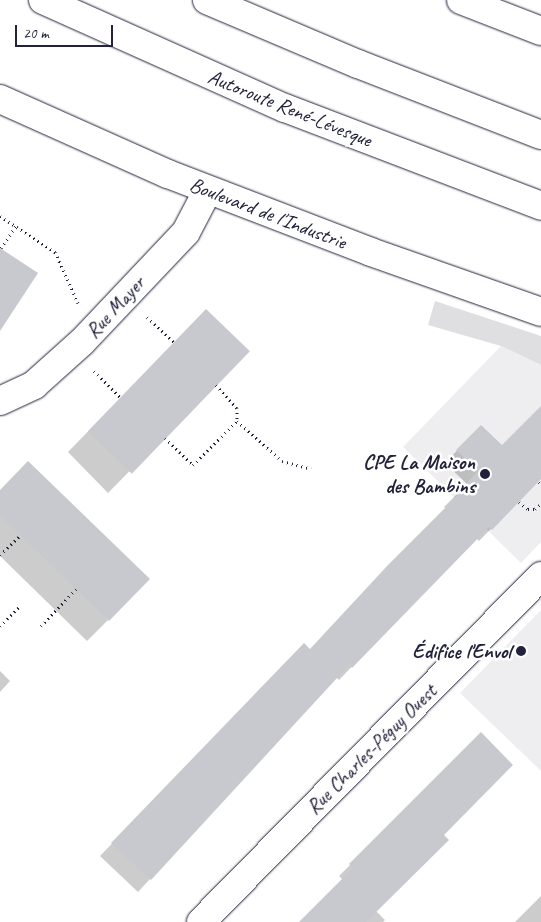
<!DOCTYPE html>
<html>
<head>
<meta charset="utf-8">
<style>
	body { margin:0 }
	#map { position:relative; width:541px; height:922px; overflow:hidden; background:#fff; font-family:Caveat,sans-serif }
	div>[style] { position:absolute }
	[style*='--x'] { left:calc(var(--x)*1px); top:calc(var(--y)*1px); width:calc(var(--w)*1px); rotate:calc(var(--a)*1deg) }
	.built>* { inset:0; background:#eeeef1 }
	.green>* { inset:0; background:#dfdfe2 }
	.shadow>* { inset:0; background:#0003 }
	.building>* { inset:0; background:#c8c8cf; transform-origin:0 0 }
	.path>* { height:3px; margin-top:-1.5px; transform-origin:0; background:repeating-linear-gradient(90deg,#22223b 0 1px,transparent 0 5px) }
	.roads { filter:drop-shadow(0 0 1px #22223b) drop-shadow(0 0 1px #22223b) }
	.street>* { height:28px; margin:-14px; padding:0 14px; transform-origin:14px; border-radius:14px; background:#fff }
	.secondary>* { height:28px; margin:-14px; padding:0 14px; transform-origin:14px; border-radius:14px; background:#fff }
	.highway>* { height:28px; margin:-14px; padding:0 14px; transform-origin:14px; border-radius:14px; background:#fff }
	.dots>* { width:14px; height:14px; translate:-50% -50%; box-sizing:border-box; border:2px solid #fff; border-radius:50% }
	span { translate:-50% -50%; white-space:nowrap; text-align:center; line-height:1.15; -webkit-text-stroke:5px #fff; paint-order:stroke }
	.street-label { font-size:21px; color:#22223b }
	.poi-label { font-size:21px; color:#22223b; font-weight:700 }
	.right { translate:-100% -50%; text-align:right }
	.scale { position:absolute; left:15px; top:25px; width:98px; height:22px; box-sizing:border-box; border:2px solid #22223b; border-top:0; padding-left:6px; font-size:15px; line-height:18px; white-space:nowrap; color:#22223b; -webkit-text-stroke:4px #fff; paint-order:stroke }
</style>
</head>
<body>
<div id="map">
	<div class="built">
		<i style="clip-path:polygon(501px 346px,541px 365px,541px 542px,521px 563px,403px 447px)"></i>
		<i style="clip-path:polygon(541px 610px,541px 771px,460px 693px)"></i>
	</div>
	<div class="green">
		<i style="clip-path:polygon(435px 301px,541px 336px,541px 365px,501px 346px,428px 325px)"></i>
	</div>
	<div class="shadow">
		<i style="clip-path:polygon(186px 331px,248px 351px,108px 493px,68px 452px)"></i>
		<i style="clip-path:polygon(481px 426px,502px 447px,541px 432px,541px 478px,479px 541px,476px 538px,339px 680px,336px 677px,138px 892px,100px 856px,292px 657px,310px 650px,446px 509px,444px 507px,467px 484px,445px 463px)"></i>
		<i style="clip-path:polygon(0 491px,108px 620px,87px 641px,0 556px)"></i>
		<i style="clip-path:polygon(0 671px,10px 681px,0 692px)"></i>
		<i style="clip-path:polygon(481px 734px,443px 835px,376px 911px,385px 920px,383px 922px,301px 922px,343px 880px,339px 876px)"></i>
		<i style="clip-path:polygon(541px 896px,541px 922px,515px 922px)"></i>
	</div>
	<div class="building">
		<i style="clip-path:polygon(0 248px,38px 273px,0 331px)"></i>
		<i style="left:206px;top:309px;width:61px;height:170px;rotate:44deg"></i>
		<i style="clip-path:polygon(541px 406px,541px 479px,492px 530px,489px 527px,352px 668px,349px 665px,151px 880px,111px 843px,304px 643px,310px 649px,388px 565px,457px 496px,456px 494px,478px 471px,456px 450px,481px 425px,502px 445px)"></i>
		<i style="clip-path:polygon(28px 461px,150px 579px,109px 621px,0 515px,0 490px)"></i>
		<i style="clip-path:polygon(481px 732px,513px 765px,444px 835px,449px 840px,366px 922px,299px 922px,353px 868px,349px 864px)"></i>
	</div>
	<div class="path">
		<i style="--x:0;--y:216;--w:66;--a:33.2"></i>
		<i style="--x:55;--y:252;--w:56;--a:65.7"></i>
		<i style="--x:1;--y:248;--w:27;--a:-56"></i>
		<i style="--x:147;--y:317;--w:37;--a:43"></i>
		<i style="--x:94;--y:371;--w:37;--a:45"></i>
		<i style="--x:216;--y:385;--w:31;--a:48"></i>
		<i style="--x:237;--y:408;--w:13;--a:90"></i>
		<i style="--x:237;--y:421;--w:60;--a:41.6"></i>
		<i style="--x:282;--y:461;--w:30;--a:15"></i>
		<i style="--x:165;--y:438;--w:39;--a:44"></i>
		<i style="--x:193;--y:465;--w:62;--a:-45"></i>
		<i style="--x:539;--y:482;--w:3;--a:45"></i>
		<i style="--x:519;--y:502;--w:11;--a:38"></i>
		<i style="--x:528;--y:509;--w:7;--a:0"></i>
		<i style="--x:535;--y:509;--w:8;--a:-40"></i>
		<i style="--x:0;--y:555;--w:29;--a:-44"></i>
		<i style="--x:0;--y:626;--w:28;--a:-45"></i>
		<i style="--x:41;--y:626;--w:51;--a:-46.6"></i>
	</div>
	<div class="roads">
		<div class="street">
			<i style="--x:0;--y:401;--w:38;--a:-25"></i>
			<i style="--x:34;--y:385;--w:64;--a:-41.9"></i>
			<i style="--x:82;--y:342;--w:151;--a:-46.6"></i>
			<i style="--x:186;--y:232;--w:47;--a:-62.4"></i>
			<i style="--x:201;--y:922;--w:485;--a:-45.5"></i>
		</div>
		<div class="secondary">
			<i style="--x:461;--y:0;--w:86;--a:21.2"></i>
			<i style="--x:0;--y:99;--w:184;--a:24.1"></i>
			<i style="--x:168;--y:174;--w:217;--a:21"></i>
			<i style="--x:371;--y:252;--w:180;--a:19.4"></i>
		</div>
		<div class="highway">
			<i style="--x:43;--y:0;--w:265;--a:24.1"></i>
			<i style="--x:285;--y:108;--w:274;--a:20.9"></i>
			<i style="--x:207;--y:0;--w:164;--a:23"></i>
			<i style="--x:358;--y:64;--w:196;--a:21.2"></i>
		</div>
	</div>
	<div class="dots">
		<i style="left:485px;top:474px;background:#22223b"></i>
		<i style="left:521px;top:651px;background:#22223b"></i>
	</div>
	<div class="street-label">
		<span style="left:290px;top:108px;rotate:22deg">Autoroute René-Lévesque</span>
		<span style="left:268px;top:213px;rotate:21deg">Boulevard de l'Industrie</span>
		<span style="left:115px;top:307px;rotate:-47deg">Rue Mayer</span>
		<span style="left:371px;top:749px;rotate:-45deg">Rue Charles-Péguy Ouest</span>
	</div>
	<div class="poi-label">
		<span class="right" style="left:475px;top:474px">CPE La Maison<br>des Bambins</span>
		<span class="right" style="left:511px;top:651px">Édifice l'Envol</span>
	</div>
	<div class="scale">20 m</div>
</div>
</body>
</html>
